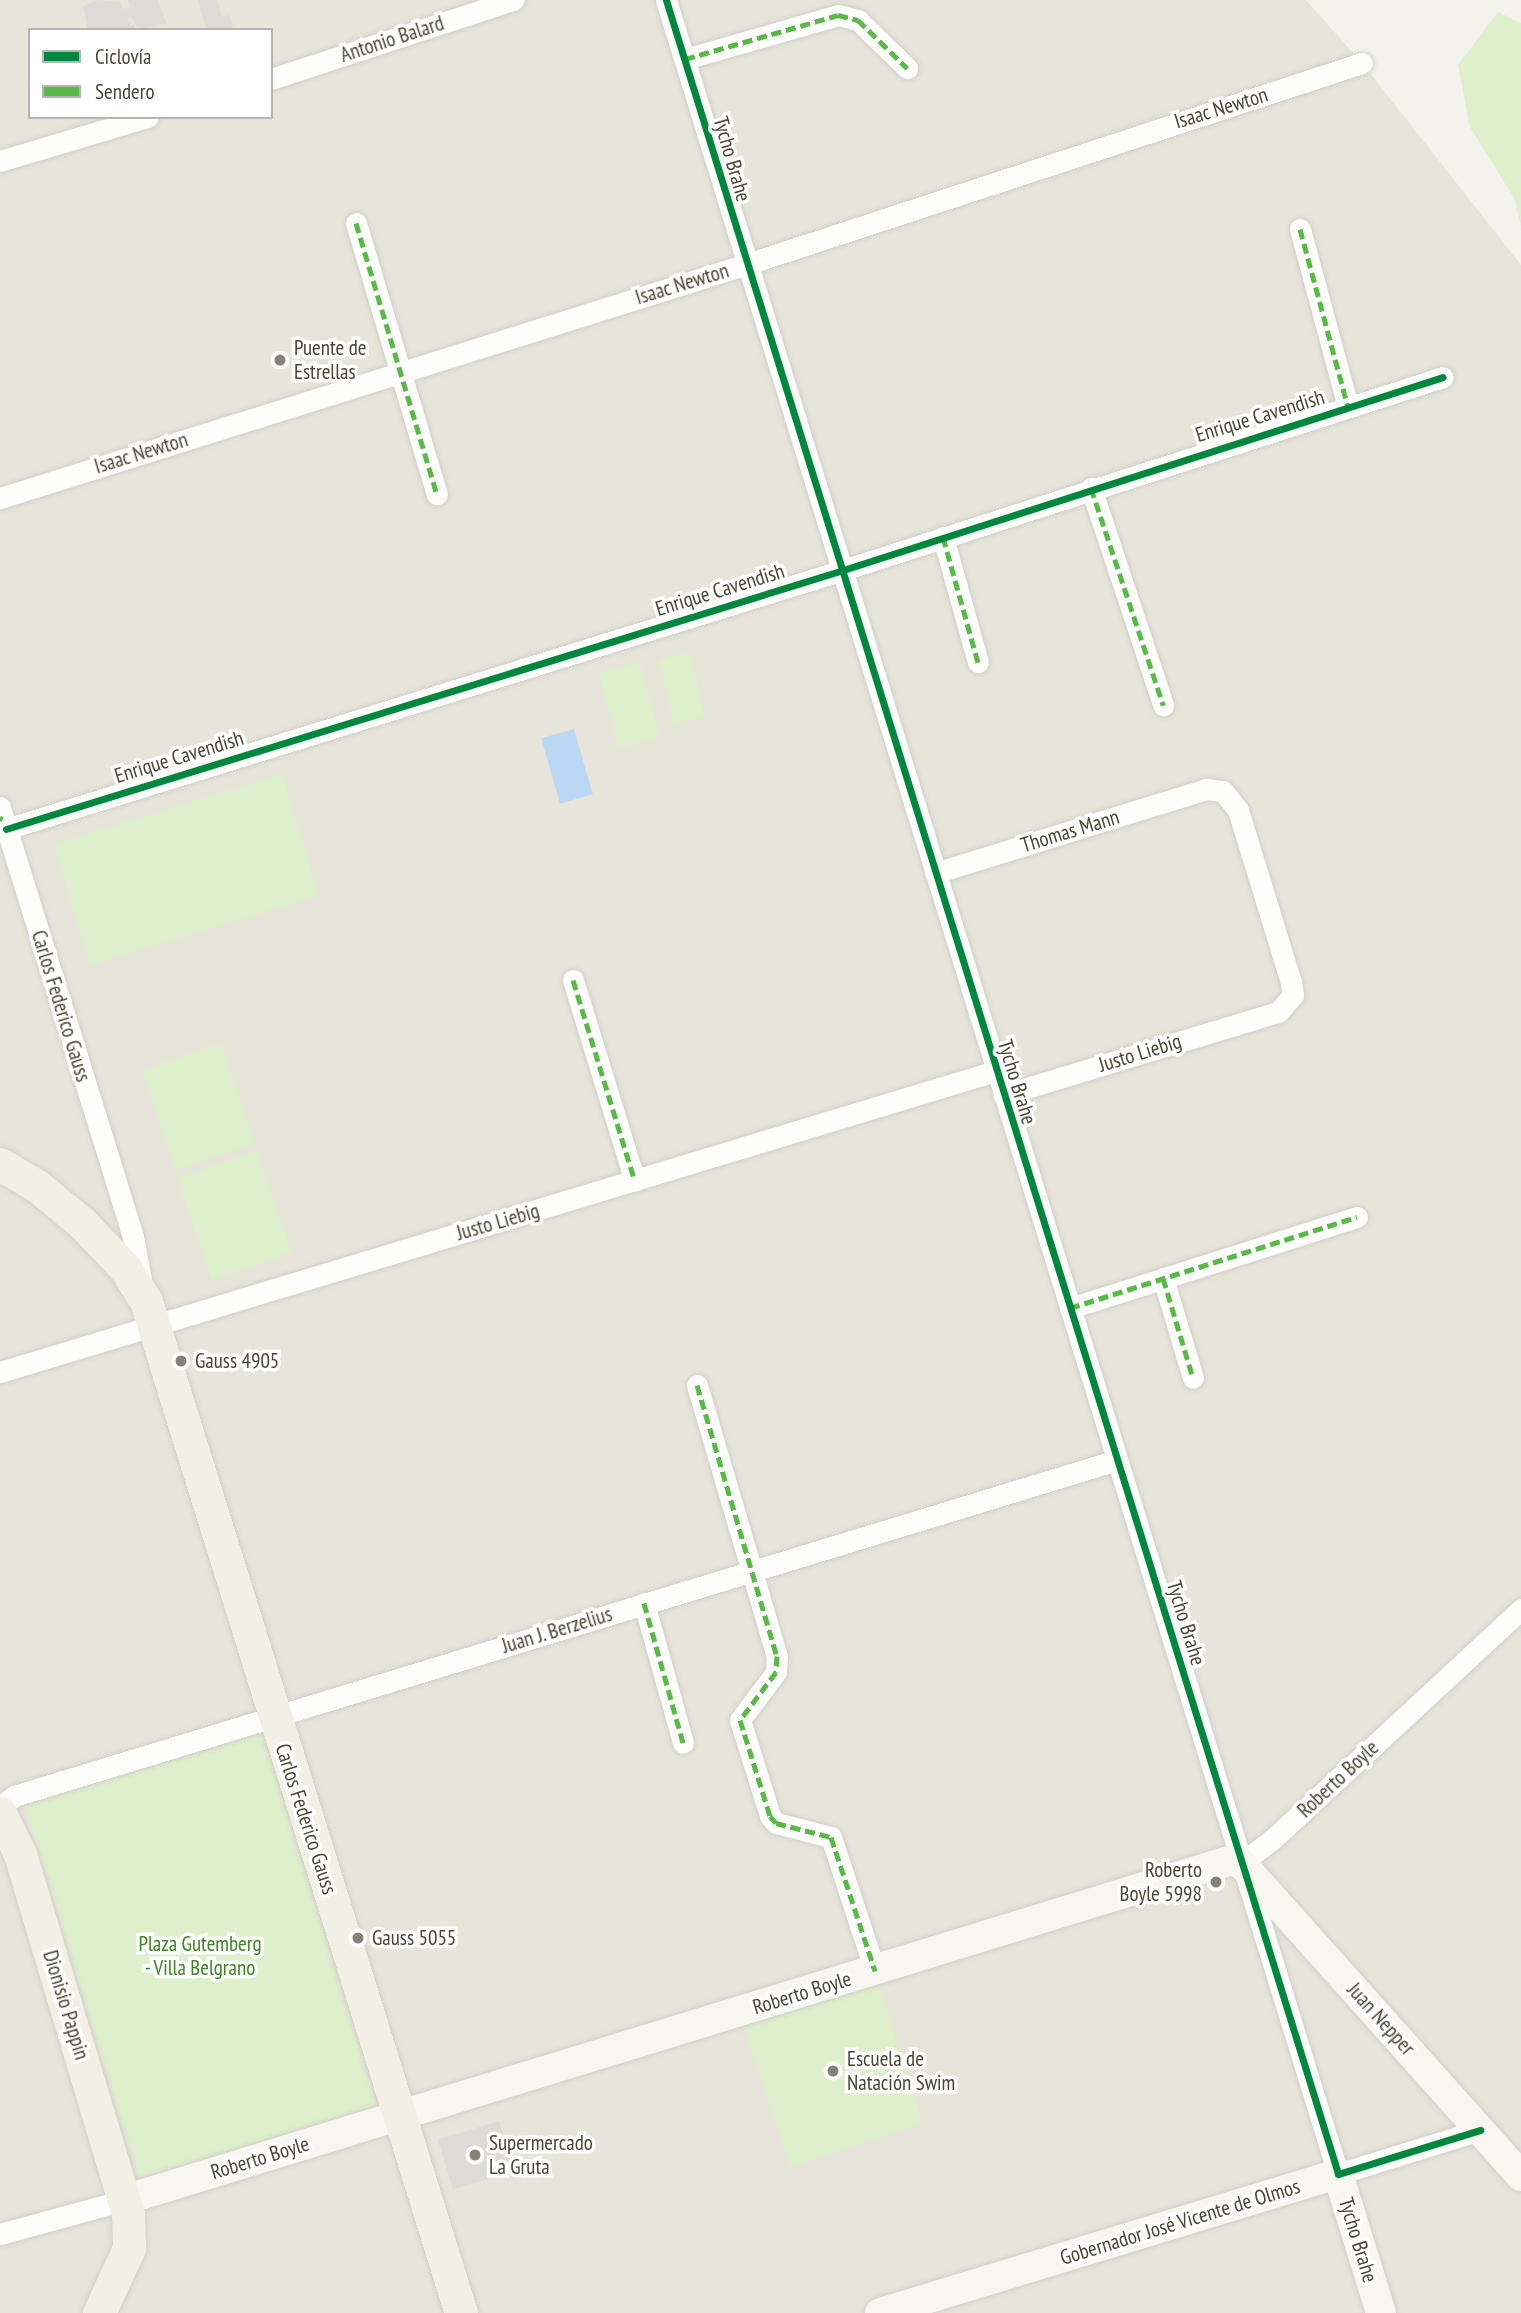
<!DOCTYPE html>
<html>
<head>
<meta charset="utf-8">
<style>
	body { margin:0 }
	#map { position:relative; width:1521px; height:2313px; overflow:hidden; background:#f3f2ed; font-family:"PT Sans Narrow",sans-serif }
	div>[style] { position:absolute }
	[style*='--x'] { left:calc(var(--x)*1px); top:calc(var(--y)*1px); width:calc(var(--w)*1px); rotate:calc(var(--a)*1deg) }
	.residential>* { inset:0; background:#e7e4da }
	.green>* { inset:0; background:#ddefcb; transform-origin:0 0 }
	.water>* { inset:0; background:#bad7f4; transform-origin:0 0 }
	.building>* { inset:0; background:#dddbd5; transform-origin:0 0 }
	.roads { filter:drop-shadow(0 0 2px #d1d0ca) drop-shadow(0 0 2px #d1d0ca) }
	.street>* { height:21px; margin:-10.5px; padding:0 10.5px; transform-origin:10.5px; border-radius:10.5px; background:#fdfdfc }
	.secondary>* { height:30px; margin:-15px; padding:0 15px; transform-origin:15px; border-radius:15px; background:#f7f6f0 }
	.primary>* { height:33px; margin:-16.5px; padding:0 16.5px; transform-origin:16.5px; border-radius:16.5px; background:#f2efe5 }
	.quiet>* { height:5px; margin-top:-2.5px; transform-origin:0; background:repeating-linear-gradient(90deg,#58b947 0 10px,transparent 0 15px) }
	.cycleway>* { height:7px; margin:-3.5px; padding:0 3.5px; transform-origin:3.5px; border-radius:3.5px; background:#00873e }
	.dots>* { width:19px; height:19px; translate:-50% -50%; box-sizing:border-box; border:4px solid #fff; border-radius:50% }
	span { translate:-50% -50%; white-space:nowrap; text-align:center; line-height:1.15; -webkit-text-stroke:7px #fff; paint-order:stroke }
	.street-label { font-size:21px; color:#4b4537 }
	.poi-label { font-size:21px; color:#4b4537 }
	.left { translate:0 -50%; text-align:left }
	.right { translate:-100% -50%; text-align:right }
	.park-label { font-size:21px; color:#3e8324 }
	.legend { position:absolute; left:28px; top:28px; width:245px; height:91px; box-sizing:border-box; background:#fff; border:2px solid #b7b5af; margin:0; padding:9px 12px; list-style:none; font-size:21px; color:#4b4537 }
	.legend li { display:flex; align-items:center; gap:14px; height:35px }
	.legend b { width:35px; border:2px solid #b7b5af }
</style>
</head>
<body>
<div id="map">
	<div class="residential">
		<i style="clip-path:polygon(evenodd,0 0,1306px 0,1362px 63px,1521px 265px,1521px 2313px,0 2313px,0 0,30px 30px,271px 30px,271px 117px,30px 117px,30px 30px)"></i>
	</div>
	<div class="green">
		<i style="clip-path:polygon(1498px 12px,1521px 23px,1521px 226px,1514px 198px,1470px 127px,1458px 65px)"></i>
		<i style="left:690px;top:652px;width:66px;height:32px;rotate:77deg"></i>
		<i style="left:640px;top:662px;width:78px;height:43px;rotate:75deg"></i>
		<i style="left:282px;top:774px;width:127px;height:239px;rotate:73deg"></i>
		<i style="left:221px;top:1043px;width:106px;height:84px;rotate:71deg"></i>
		<i style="left:257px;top:1151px;width:107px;height:85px;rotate:71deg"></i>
		<i style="left:262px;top:1733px;width:390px;height:248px;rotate:73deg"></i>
		<i style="left:875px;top:1975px;width:156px;height:140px;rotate:72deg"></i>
	</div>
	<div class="water">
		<i style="left:574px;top:729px;width:68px;height:34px;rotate:74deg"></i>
	</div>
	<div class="building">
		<i style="clip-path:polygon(97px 0,120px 2px,122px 9px,130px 7px,128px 0,158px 0,166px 23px,139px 30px,131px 16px,127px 18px,130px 26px,134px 25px,136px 30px,88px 30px,83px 6px)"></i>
		<i style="clip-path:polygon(198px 0,217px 0,222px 17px,229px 15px,234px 30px,206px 30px)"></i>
		<i style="left:499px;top:2121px;width:52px;height:64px;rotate:73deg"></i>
	</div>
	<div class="roads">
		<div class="street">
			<i style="--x:666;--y:0;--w:2275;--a:72.82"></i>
			<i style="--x:1338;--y:2174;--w:149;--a:-17.2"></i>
			<i style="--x:685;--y:59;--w:159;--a:-16"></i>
			<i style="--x:838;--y:15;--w:21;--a:14"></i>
			<i style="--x:858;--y:20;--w:69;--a:44.4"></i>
			<i style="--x:271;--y:79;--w:255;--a:-18.1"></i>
			<i style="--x:0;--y:161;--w:154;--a:-16.6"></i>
			<i style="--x:356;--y:223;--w:283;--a:73.4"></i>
			<i style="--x:1300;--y:229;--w:184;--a:74.9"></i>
			<i style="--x:1091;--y:488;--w:229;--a:71.6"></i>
			<i style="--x:0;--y:498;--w:780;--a:-17.39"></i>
			<i style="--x:744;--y:265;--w:650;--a:-18.1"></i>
			<i style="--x:943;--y:537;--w:130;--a:74.4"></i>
			<i style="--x:0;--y:807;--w:450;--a:72.8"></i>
			<i style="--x:133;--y:1237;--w:49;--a:79.4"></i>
			<i style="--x:6;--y:829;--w:873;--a:-17.19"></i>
			<i style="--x:840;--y:571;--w:633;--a:-17.83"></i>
			<i style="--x:935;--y:873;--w:284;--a:-17.2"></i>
			<i style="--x:1206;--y:789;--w:17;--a:7"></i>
			<i style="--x:1223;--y:791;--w:24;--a:52"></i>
			<i style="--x:1238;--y:810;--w:180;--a:72.9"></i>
			<i style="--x:1291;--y:982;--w:13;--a:81"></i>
			<i style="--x:1293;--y:995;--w:23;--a:131"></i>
			<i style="--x:1278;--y:1012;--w:287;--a:163.2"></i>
			<i style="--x:573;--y:980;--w:210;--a:72.9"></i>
			<i style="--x:1163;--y:1278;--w:104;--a:73.3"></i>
			<i style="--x:1070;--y:1308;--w:301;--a:-17.6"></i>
			<i style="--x:0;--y:1372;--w:1040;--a:-16.82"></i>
			<i style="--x:697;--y:1385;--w:283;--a:73.6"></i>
			<i style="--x:777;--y:1656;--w:16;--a:94"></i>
			<i style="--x:776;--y:1672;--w:60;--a:126.9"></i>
			<i style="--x:740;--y:1720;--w:101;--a:72.6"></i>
			<i style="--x:770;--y:1816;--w:9;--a:49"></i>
			<i style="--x:776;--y:1823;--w:57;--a:14.3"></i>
			<i style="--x:831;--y:1837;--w:141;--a:71.8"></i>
			<i style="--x:644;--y:1603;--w:145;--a:74.4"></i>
			<i style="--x:0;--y:1807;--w:18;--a:-38"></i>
			<i style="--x:14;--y:1796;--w:1153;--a:-16.94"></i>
			<i style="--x:1241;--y:1863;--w:41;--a:-37.1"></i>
			<i style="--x:1274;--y:1838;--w:337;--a:-42.8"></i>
			<i style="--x:0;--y:2234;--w:129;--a:-15.3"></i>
		</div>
		<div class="secondary">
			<i style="--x:124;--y:2200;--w:1156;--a:-17.06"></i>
			<i style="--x:1229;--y:1861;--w:12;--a:9"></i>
			<i style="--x:1241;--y:1863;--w:420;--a:48.2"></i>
			<i style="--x:880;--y:2313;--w:479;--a:-16.9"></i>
			<i style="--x:1338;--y:2174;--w:145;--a:72.8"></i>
		</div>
		<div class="primary">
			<i style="--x:0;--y:1164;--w:43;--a:30.7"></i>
			<i style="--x:37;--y:1186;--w:58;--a:39.4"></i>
			<i style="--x:82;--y:1223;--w:62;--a:46.3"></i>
			<i style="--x:125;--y:1268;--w:39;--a:58"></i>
			<i style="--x:146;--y:1301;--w:1060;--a:72.71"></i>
			<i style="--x:0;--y:1813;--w:46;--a:64"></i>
			<i style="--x:20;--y:1854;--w:376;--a:73.3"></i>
			<i style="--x:128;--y:2214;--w:34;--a:88"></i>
			<i style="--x:129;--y:2248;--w:72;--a:114.8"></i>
		</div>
	</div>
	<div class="quiet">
		<i style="--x:685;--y:59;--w:159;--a:-16"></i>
		<i style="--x:838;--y:15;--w:21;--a:14"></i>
		<i style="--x:858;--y:20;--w:69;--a:44.4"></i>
		<i style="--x:356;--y:223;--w:283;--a:73.4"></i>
		<i style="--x:1300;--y:229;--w:184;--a:74.9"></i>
		<i style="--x:1091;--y:488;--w:229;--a:71.6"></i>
		<i style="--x:943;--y:537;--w:130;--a:74.4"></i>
		<i style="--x:0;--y:818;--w:3;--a:18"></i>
		<i style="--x:573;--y:980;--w:210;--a:72.9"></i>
		<i style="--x:1163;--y:1278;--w:104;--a:73.3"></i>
		<i style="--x:1070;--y:1308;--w:301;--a:-17.6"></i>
		<i style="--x:697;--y:1385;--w:283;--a:73.6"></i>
		<i style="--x:777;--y:1656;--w:16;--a:94"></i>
		<i style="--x:776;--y:1672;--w:60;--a:126.9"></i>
		<i style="--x:740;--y:1720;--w:101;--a:72.6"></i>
		<i style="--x:770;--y:1816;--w:9;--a:49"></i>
		<i style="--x:776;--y:1823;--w:57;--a:14.3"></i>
		<i style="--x:831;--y:1837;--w:141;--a:71.8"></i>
		<i style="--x:644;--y:1603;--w:145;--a:74.4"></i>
	</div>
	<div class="cycleway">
		<i style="--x:666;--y:0;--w:2275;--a:72.82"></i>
		<i style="--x:1338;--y:2174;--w:149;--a:-17.2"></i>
		<i style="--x:6;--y:829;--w:873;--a:-17.19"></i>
		<i style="--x:840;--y:571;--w:633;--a:-17.83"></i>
	</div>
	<div class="dots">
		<i style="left:280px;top:360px;background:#868277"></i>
		<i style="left:181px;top:1361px;background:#868277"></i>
		<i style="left:1216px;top:1882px;background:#868277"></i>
		<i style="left:358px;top:1938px;background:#868277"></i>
		<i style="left:833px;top:2071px;background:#868277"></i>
		<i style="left:475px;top:2155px;background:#868277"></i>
	</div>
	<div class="street-label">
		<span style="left:392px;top:39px;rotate:-18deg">Antonio Balard</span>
		<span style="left:1221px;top:108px;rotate:-17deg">Isaac Newton</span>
		<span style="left:732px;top:159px;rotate:74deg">Tycho Brahe</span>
		<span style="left:682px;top:284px;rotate:-17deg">Isaac Newton</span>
		<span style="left:1260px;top:416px;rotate:-17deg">Enrique Cavendish</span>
		<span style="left:141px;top:453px;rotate:-17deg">Isaac Newton</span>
		<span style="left:720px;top:590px;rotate:-17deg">Enrique Cavendish</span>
		<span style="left:179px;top:757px;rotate:-17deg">Enrique Cavendish</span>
		<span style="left:1070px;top:831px;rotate:-17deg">Thomas Mann</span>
		<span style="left:61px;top:1006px;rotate:73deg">Carlos Federico Gauss</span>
		<span style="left:1140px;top:1053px;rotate:-17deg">Justo Liebig</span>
		<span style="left:1017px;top:1082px;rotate:73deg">Tycho Brahe</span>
		<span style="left:498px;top:1222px;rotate:-16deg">Justo Liebig</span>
		<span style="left:1186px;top:1623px;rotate:73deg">Tycho Brahe</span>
		<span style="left:557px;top:1630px;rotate:-17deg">Juan J. Berzelius</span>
		<span style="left:1338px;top:1779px;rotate:-43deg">Roberto Boyle</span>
		<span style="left:306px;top:1819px;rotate:72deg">Carlos Federico Gauss</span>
		<span style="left:802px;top:1993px;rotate:-17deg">Roberto Boyle</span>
		<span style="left:66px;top:2005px;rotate:73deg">Dionisio Pappin</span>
		<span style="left:1381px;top:2019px;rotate:48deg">Juan Nepper</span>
		<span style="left:260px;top:2158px;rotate:-17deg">Roberto Boyle</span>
		<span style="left:1180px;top:2222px;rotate:-17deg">Gobernador José Vicente de Olmos</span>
		<span style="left:1358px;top:2240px;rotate:73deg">Tycho Brahe</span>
	</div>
	<div class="poi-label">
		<span class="left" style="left:294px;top:360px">Puente de<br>Estrellas</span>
		<span class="left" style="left:195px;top:1361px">Gauss 4905</span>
		<span class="right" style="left:1202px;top:1882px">Roberto<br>Boyle 5998</span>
		<span class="left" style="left:372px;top:1938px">Gauss 5055</span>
		<span class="left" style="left:847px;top:2071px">Escuela de<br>Natación Swim</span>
		<span class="left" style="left:489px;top:2155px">Supermercado<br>La Gruta</span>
	</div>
	<div class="park-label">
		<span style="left:200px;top:1956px">Plaza Gutemberg<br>- Villa Belgrano</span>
	</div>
	<ul class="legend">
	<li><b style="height:9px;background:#00873e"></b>Ciclovía</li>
	<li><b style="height:9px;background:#58b947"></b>Sendero</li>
	</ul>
</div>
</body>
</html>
